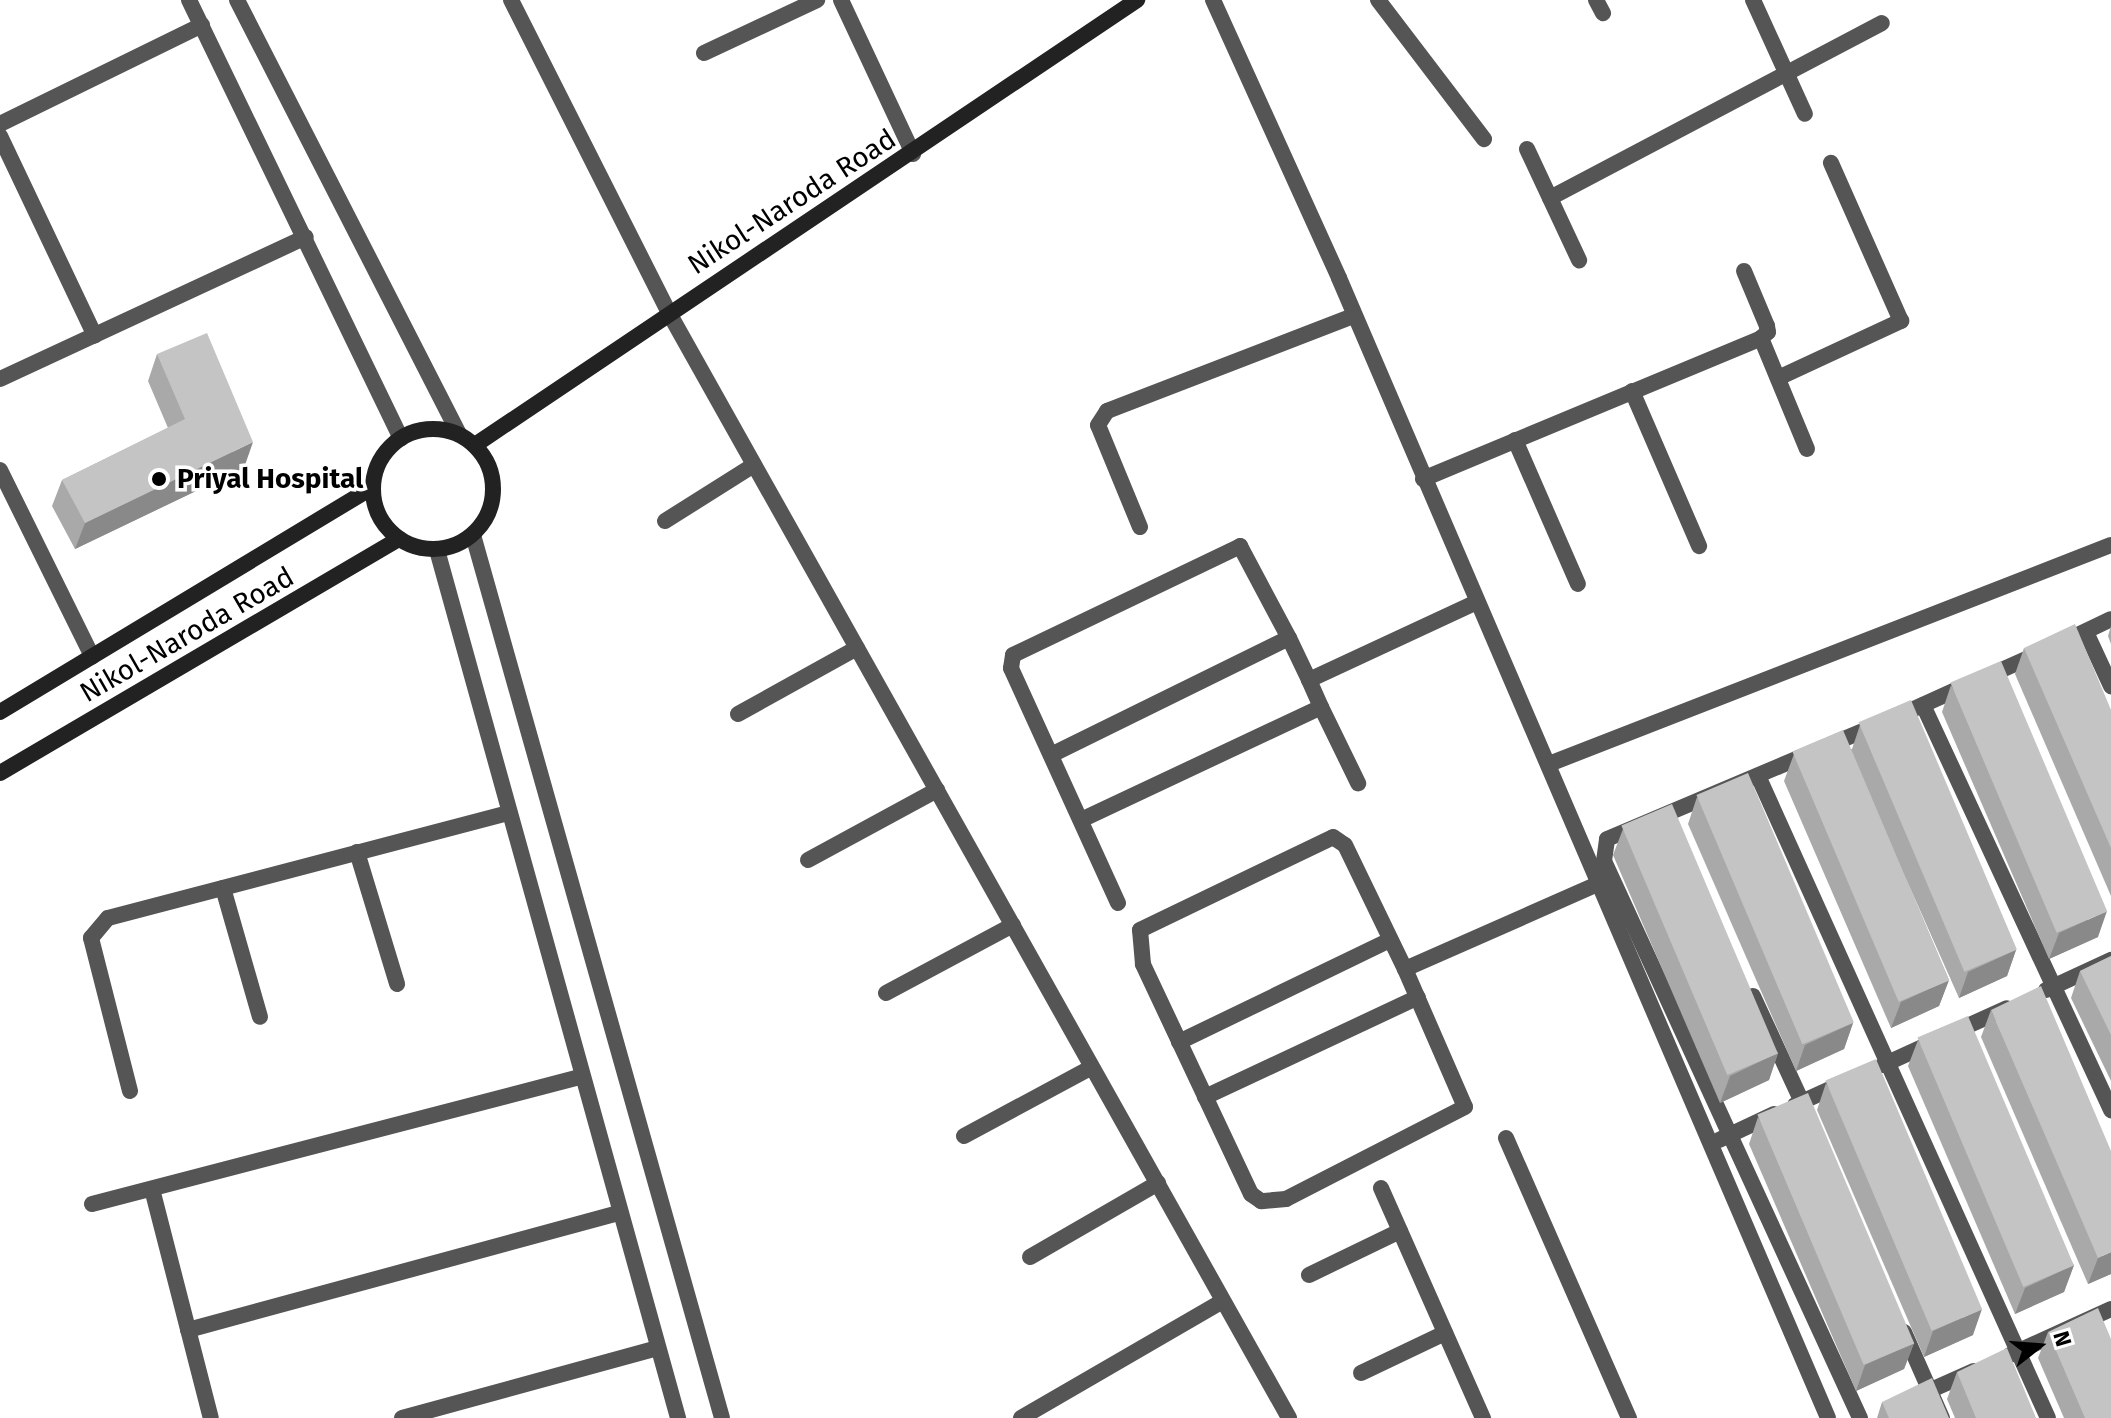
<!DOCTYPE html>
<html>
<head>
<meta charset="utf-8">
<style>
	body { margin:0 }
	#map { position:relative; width:2111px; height:1418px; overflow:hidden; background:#fff; font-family:"Fira Sans",sans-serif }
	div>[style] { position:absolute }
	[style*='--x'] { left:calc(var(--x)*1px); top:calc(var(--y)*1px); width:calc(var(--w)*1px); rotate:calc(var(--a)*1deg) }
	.service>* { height:16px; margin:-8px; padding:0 8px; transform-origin:8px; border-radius:8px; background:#555 }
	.minor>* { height:16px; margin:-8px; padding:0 8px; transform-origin:8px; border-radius:8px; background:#555 }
	.tertiary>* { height:16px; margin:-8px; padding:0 8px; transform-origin:8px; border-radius:8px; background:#555 }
	.secondary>* { height:16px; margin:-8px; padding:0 8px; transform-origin:8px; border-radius:8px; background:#222 }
	.secondary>.ring { margin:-8px; padding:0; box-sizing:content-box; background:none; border:16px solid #222; border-radius:50% }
	.wall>* { inset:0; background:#a9a9a9 }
	.shaded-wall>* { inset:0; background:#898989 }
	.building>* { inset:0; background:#c4c4c4; transform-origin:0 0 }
	.dots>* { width:22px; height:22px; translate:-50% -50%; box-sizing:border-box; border:4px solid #fff; border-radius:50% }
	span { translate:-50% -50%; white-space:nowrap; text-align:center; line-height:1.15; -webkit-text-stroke:7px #fff; paint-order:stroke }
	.street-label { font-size:28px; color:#000 }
	.poi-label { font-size:28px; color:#000; font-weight:700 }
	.left { translate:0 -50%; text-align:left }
	.north { position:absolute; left:1999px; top:1306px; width:80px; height:80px; -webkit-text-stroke:6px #fff; paint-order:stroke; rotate:73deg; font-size:22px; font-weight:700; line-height:32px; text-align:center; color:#000 }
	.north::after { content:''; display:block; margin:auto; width:28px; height:36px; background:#000; clip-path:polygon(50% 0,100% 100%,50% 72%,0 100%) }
</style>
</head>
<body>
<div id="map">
	<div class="service">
		<i style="--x:1378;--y:0;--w:175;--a:52.7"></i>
		<i style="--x:1140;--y:527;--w:110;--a:-112.4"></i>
		<i style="--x:1098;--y:425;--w:17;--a:-57"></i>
		<i style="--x:1107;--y:411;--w:261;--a:-21.1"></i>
	</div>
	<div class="minor">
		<i style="--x:511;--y:0;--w:351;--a:63.2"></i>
		<i style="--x:669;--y:313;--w:1267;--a:60.7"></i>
		<i style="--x:841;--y:0;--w:170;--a:64.9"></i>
		<i style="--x:1213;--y:0;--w:305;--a:65.6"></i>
		<i style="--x:1339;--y:278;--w:1240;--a:66.78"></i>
		<i style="--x:1596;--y:0;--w:15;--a:62"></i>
		<i style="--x:1753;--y:0;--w:125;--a:65.5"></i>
		<i style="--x:704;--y:53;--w:125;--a:-25.1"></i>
		<i style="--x:0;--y:124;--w:225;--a:-26.1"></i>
		<i style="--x:0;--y:136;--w:221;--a:64.6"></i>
		<i style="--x:1527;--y:149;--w:123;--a:64.9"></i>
		<i style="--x:1550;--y:198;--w:375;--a:-27.8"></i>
		<i style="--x:1744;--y:271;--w:60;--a:67.3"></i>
		<i style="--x:1767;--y:326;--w:6;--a:81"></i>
		<i style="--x:1768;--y:332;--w:9;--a:139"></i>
		<i style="--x:1778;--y:378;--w:136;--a:-24.9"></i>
		<i style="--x:1901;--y:321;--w:173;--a:-113.9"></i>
		<i style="--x:0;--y:379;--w:337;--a:-24.9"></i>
		<i style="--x:1632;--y:391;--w:169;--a:66.6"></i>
		<i style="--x:1515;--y:440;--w:157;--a:66.4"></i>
		<i style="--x:0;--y:470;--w:208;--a:63.7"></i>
		<i style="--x:1423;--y:479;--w:366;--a:-22.6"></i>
		<i style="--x:1761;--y:338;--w:120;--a:67.5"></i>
		<i style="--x:665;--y:521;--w:105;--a:-32.2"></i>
		<i style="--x:2086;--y:632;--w:60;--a:65.2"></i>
		<i style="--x:2061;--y:643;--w:55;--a:-25.6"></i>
		<i style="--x:1988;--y:676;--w:57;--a:-23.9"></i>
		<i style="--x:1923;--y:705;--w:447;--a:65.1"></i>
		<i style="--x:1321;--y:707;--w:85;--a:64"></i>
		<i style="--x:738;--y:714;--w:136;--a:-29"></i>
		<i style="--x:1896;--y:717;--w:78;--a:-24.3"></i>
		<i style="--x:1051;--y:755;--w:265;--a:-26.2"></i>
		<i style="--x:1289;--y:638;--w:47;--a:64.5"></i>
		<i style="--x:1309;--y:680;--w:185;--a:-24.9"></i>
		<i style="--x:1549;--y:764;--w:603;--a:-21.29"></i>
		<i style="--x:1759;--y:778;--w:702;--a:65.7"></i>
		<i style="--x:1081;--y:820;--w:265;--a:-25.2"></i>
		<i style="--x:1321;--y:707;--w:30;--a:-114"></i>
		<i style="--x:357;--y:852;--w:138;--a:73.1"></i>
		<i style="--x:808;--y:860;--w:147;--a:-28.5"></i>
		<i style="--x:223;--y:888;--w:134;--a:74"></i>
		<i style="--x:1118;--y:903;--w:258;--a:-114.5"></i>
		<i style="--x:1011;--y:668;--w:13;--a:-81"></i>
		<i style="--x:1013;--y:655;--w:252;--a:-25.6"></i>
		<i style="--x:1240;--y:546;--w:104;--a:62"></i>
		<i style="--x:1405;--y:969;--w:150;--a:66.5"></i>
		<i style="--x:1465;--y:1107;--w:201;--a:152.8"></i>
		<i style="--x:1286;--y:1199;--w:25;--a:175"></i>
		<i style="--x:1261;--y:1201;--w:12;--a:-145"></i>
		<i style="--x:1251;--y:1194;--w:254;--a:-115.2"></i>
		<i style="--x:1143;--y:964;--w:34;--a:-95"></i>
		<i style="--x:1140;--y:930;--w:214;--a:-25.7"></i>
		<i style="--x:1333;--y:837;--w:14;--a:34"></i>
		<i style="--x:1345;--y:845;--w:138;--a:64.2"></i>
		<i style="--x:1405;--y:969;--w:213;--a:-23.8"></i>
		<i style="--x:2046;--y:990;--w:72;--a:-24.8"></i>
		<i style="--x:886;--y:993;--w:144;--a:-28.2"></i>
		<i style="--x:1753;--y:996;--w:133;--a:65.2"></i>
		<i style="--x:1952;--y:1033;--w:60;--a:-24.4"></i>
		<i style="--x:1179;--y:1042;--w:234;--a:-25.8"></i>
		<i style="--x:1883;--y:1065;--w:53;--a:-24.6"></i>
		<i style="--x:130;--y:1091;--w:158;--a:-104.3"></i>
		<i style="--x:91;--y:938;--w:26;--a:-50"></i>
		<i style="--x:108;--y:918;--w:415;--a:-14.7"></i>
		<i style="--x:1205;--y:1097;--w:235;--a:-25.1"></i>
		<i style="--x:1795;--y:1105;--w:53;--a:-24.6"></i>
		<i style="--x:964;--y:1136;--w:145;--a:-28.3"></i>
		<i style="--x:1506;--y:1138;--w:306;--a:66.3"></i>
		<i style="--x:1719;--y:1140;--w:61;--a:-25.3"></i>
		<i style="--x:1381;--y:1188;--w:252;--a:66.1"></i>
		<i style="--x:152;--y:1189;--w:236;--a:75.6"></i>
		<i style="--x:92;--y:1204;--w:504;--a:-14.59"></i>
		<i style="--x:1030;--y:1257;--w:148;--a:-30"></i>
		<i style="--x:1309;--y:1275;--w:101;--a:-25.8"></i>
		<i style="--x:188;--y:1330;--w:448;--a:-15.2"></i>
		<i style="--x:1904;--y:1332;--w:94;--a:66.2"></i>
		<i style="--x:2010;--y:1355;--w:111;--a:-24.5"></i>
		<i style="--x:1361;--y:1373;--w:93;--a:-25.5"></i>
		<i style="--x:1922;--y:1394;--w:57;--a:-23.9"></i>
		<i style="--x:402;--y:1418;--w:265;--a:-15.3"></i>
		<i style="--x:1021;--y:1418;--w:233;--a:-30.1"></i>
		<i style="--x:1860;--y:1418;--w:613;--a:-114.68"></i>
		<i style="--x:1604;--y:861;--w:22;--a:-82"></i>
		<i style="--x:1607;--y:839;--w:291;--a:-22.9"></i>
	</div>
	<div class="tertiary">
		<i style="--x:189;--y:0;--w:487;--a:64.2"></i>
		<i style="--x:237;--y:0;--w:487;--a:62.9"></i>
		<i style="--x:473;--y:535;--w:917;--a:74.25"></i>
		<i style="--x:437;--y:550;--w:901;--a:74.48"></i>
	</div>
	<div class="secondary">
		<i class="ring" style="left:373px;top:429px;width:104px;height:104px"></i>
		<i style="--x:475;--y:445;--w:798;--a:-33.91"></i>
		<i style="--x:0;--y:712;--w:434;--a:-31.1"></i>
		<i style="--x:0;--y:773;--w:463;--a:-30.4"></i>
	</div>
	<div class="wall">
		<i style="clip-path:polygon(157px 354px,244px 468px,75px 549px,52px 506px,62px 480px,168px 428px,148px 381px)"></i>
		<i style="clip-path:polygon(2111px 626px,2111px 644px,2108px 636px)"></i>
		<i style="clip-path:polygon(2024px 648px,2111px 710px,2111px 896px,2015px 674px)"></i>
		<i style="clip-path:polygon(1951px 685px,2098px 937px,2049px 959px,1942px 712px)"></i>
		<i style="clip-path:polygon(1860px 725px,2016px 950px,2007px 976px,1959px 998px,1903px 872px,1949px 980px,1939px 1006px,1891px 1028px,1784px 781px,1794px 754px,1852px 749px)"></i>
		<i style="clip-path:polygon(1697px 797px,1853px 1023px,1844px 1049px,1796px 1071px,1688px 824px)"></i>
		<i style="clip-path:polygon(1623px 829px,1778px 1053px,1769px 1080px,1720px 1103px,1613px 855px)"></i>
		<i style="clip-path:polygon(2111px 956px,2111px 1081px,2071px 998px,2080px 971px)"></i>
		<i style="clip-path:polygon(1991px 1010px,2111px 1274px,2088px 1284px,1981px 1037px)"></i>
		<i style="clip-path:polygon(1918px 1040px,2074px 1265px,2064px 1292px,2015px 1314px,1908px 1066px)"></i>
		<i style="clip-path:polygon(1826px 1083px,1973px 1335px,1924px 1357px,1817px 1110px)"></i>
		<i style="clip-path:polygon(1758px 1117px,1914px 1343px,1904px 1369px,1856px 1391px,1749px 1144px)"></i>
		<i style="clip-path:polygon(2048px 1332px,2111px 1418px,2064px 1418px,2038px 1358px)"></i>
		<i style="clip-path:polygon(1957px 1372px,2036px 1418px,1955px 1418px,1947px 1399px)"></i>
		<i style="clip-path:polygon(1882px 1402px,1949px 1418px,1877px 1418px)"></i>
	</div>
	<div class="shaded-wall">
		<i style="clip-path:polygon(253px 442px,244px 468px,75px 549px,85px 523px)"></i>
		<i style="clip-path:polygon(2107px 911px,2098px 937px,2049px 959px,2059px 933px)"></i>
		<i style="clip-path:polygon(2016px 950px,2007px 976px,1959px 998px,1968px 972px)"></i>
		<i style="clip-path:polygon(1949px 980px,1939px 1006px,1891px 1028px,1901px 1002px)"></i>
		<i style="clip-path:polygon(1853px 1023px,1844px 1049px,1796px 1071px,1805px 1045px)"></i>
		<i style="clip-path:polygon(1778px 1053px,1769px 1080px,1720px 1103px,1730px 1076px)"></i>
		<i style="clip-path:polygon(2111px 1252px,2111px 1274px,2088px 1284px,2098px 1258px)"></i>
		<i style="clip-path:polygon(2074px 1265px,2064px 1292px,2015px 1314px,2025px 1288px)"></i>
		<i style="clip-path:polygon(1982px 1309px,1973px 1335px,1924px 1357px,1933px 1331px)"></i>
		<i style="clip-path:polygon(1914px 1343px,1904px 1369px,1856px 1391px,1865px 1365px)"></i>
	</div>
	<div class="building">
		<i style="clip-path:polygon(207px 333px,253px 442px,85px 523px,62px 480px,185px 419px,157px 354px)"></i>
		<i style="clip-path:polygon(2075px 624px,2111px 710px,2111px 848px,2024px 648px)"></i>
		<i style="left:2001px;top:661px;width:272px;height:55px;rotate:67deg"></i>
		<i style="left:1911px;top:700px;width:271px;height:57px;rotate:67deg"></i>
		<i style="left:1843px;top:730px;width:272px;height:55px;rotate:67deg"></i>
		<i style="left:1748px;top:773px;width:271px;height:56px;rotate:67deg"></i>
		<i style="left:1672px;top:804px;width:271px;height:55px;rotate:67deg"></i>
		<i style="clip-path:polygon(2111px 956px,2111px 1035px,2080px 971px)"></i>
		<i style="clip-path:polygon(2041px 986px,2111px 1151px,2111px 1252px,2098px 1258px,1991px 1010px)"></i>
		<i style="left:1968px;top:1016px;width:271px;height:55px;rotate:67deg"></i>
		<i style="left:1876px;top:1059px;width:272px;height:55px;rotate:67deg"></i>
		<i style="left:1808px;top:1093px;width:272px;height:55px;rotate:67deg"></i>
		<i style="clip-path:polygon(2098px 1308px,2111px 1339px,2111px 1418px,2085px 1418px,2048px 1332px)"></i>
		<i style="clip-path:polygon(2007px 1348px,2036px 1418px,1976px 1418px,1957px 1372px)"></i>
		<i style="clip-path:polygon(1932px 1378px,1949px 1418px,1889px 1418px,1882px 1402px)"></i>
	</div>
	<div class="dots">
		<i style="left:159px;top:479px;background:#000"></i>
	</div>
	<div class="street-label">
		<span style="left:792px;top:202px;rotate:-33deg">Nikol-Naroda Road</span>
		<span style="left:187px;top:635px;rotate:-30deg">Nikol-Naroda Road</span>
	</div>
	<div class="poi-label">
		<span class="left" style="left:177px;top:479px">Priyal Hospital</span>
	</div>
	<div class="north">N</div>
</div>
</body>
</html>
